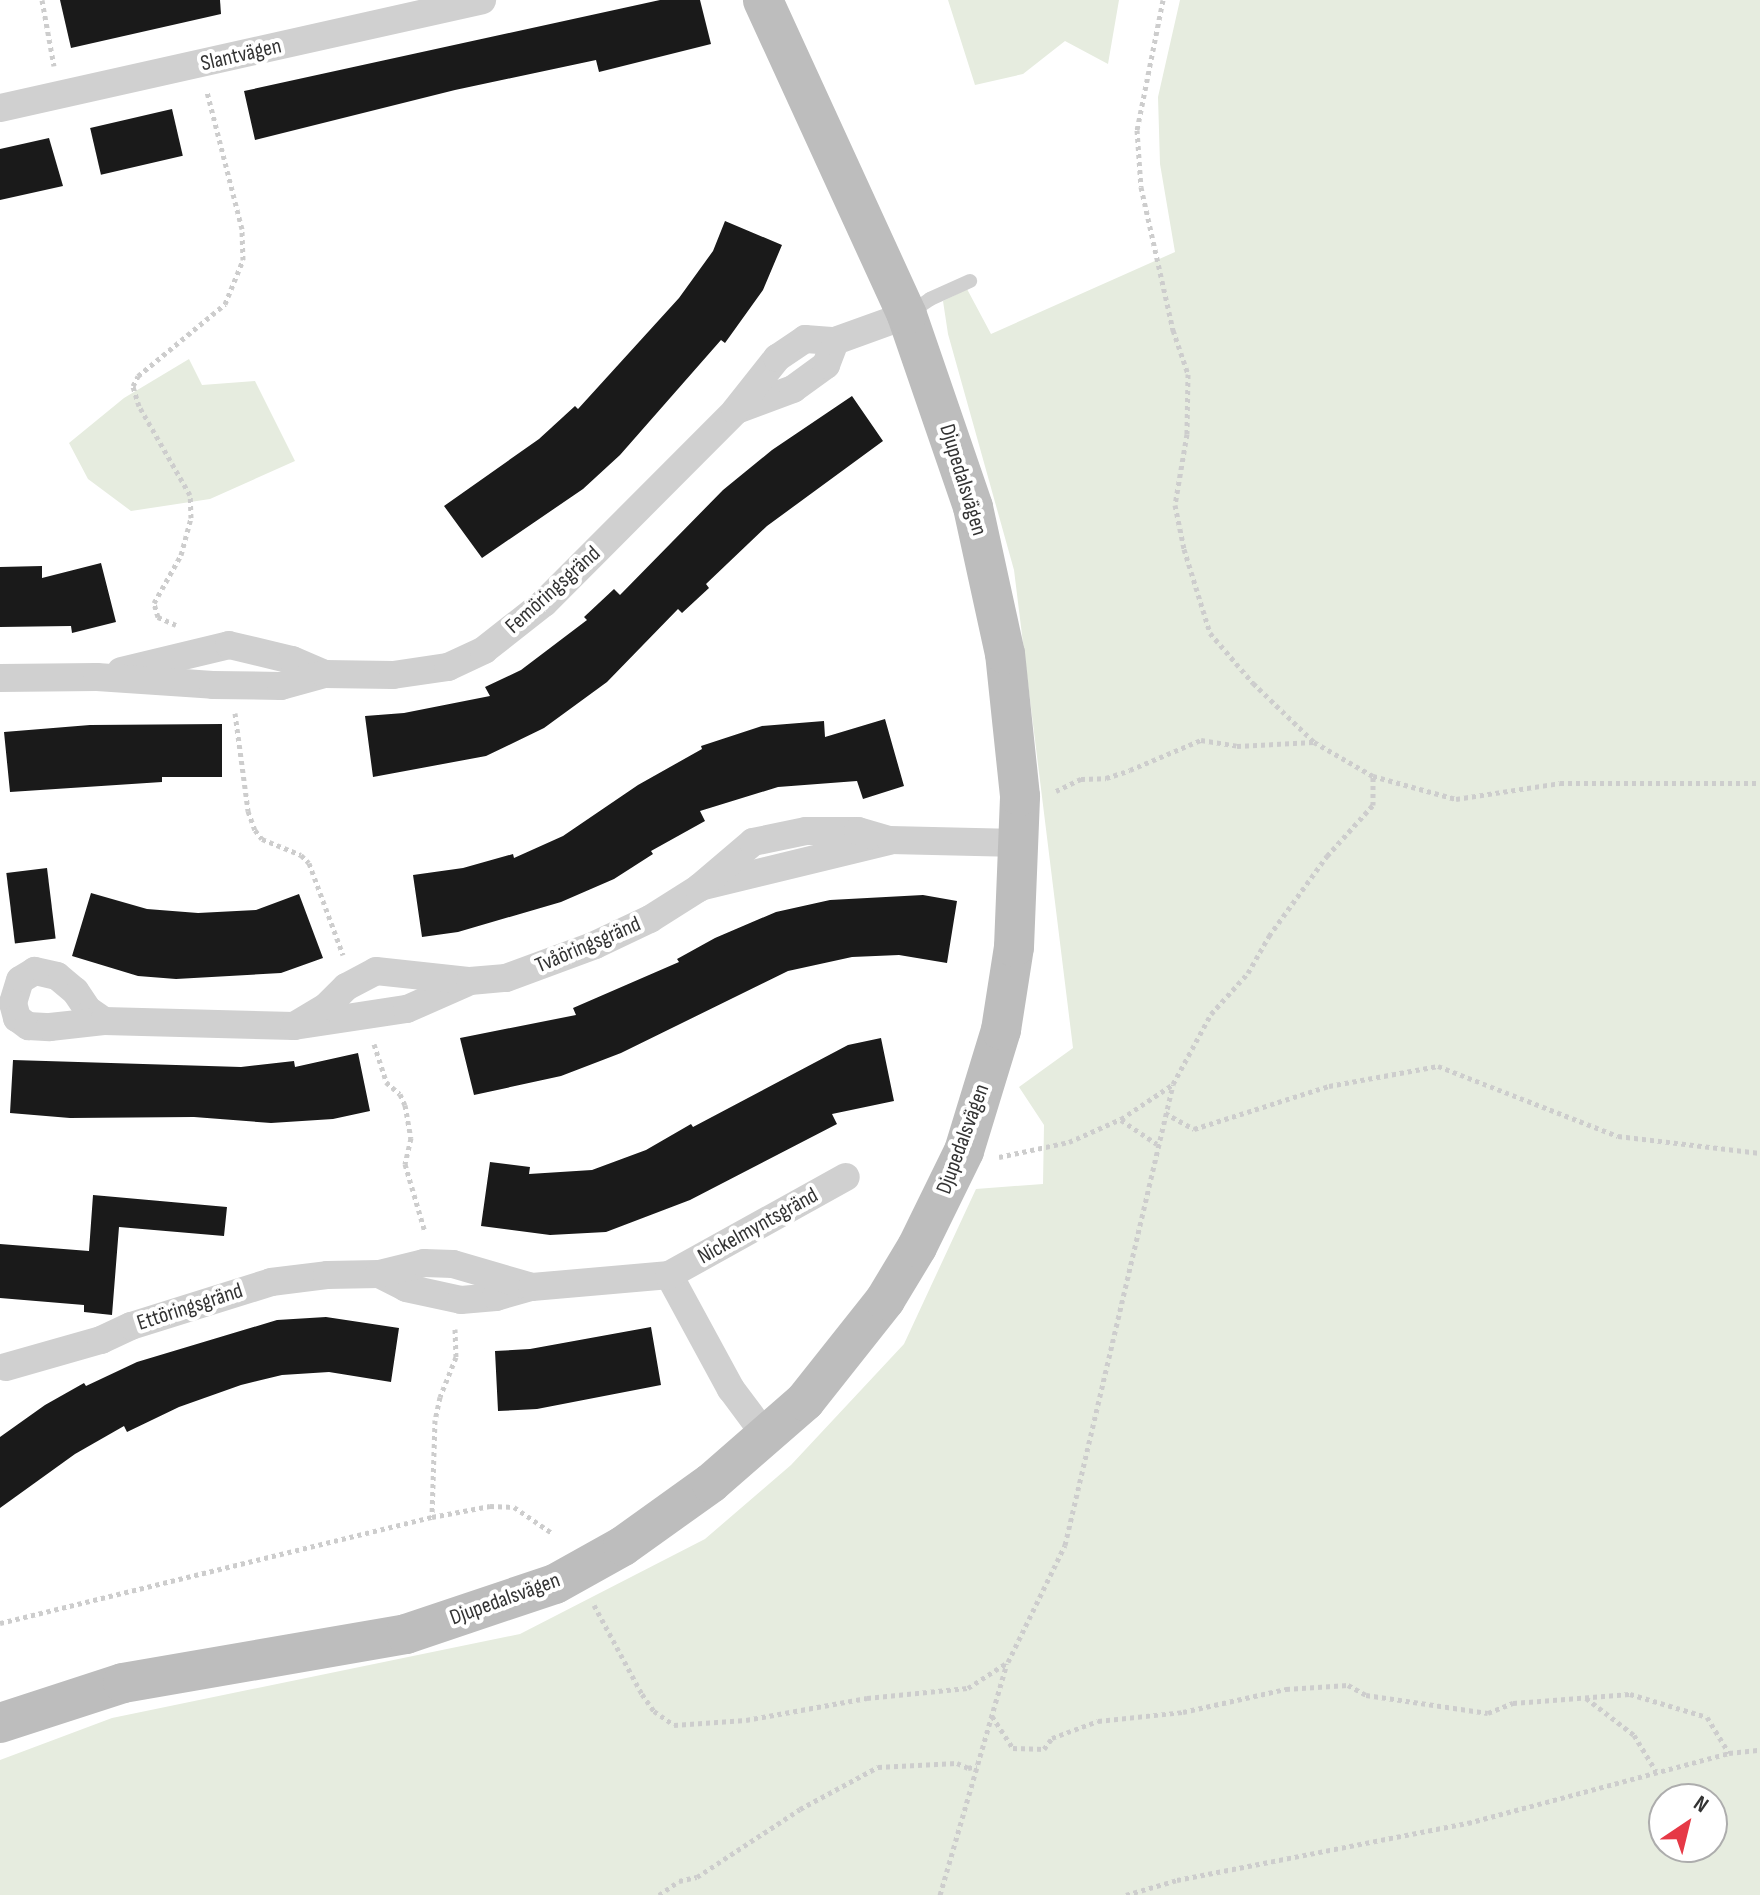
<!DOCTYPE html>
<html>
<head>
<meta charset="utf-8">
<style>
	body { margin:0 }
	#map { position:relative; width:1760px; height:1895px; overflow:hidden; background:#fff; font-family:"Sofia Sans Condensed",sans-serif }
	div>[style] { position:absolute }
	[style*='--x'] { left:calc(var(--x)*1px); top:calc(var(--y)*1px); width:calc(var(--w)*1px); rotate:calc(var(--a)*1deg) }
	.green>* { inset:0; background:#e6ecdf }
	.building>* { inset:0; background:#1a1a1a; transform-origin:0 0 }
	.path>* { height:5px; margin-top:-2.5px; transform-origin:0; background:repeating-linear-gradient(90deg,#cdcdcd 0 4px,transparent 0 8px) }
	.lane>* { height:14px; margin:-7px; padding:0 7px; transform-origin:7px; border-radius:7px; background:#d0d0d0 }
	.street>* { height:28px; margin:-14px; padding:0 14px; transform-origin:14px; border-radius:14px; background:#d0d0d0 }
	.secondary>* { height:40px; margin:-20px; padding:0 20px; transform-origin:20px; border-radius:20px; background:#bdbdbd }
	span { translate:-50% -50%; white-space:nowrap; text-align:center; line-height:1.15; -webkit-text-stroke:8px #fff; paint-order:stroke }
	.street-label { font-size:22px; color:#333 }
	.north { position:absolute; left:1648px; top:1783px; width:80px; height:80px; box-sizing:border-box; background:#fff; border:2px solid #adadad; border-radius:50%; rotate:35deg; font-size:22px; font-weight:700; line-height:32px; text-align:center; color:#333 }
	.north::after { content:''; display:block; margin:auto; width:28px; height:36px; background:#e63946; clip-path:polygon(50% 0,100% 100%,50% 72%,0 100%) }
</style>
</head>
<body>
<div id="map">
	<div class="green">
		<i style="clip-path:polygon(948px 0,1119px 0,1108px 64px,1065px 41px,1023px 74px,975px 85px)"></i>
		<i style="clip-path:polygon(evenodd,1180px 0,1760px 0,1760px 1895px,0 1895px,0 1760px,112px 1718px,520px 1634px,705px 1539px,791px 1465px,904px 1344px,976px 1189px,1043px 1184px,1044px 1125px,1019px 1087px,1073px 1048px,1014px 570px,948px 334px,943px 301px,967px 289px,991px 334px,1175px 252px,1160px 164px,1158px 97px,1180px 0,1664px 1799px,1712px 1799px,1712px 1847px,1664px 1847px,1664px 1799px)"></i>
		<i style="clip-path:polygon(189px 359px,202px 385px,255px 381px,295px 461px,210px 499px,131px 511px,88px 479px,69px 443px,124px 398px)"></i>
	</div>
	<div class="building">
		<i style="clip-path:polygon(60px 0,220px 0,221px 14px,71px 48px)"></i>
		<i style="clip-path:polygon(660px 0,700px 0,711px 44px,599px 72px,596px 60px,455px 90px,255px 140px,244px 91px)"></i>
		<i style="left:172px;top:109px;width:48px;height:84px;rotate:77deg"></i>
		<i style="clip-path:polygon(49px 138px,63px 186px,0 200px,0 149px)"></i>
		<i style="clip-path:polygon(725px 221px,782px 245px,763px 290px,725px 343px,721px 340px,620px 455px,583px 489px,482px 558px,444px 506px,539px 439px,575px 406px,578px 409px,679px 298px,713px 251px)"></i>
		<i style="clip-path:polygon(852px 396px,883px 441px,767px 526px,706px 584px,709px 588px,682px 613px,678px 609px,607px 682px,544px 728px,486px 756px,373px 777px,365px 716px,404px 713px,490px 696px,485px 687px,521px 670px,587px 620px,584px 617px,614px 589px,620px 595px,723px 490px,772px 450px)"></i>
		<i style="clip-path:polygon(101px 563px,116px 622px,72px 633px,71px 626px,0 627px,0 567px,42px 566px,42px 578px)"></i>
		<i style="clip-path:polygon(885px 719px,904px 786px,863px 799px,857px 781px,778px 787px,700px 811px,705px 821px,651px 851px,653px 854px,614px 879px,561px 902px,458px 932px,422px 937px,413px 875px,463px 868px,513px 854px,514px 858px,563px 836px,638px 785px,702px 749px,701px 746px,762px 726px,824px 721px,825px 737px)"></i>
		<i style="clip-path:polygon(222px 724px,222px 777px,162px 777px,162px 782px,10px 792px,4px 732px,90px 725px)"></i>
		<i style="left:47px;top:868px;width:71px;height:41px;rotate:83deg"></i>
		<i style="clip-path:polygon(91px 893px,147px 909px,198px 913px,256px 910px,299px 894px,323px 958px,281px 973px,176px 979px,138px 976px,72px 956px)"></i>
		<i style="clip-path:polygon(923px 895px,957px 901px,947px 963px,899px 955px,852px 957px,788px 971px,621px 1053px,561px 1076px,474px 1095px,460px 1038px,576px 1015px,573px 1008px,679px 962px,677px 959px,715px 938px,776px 912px,830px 900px)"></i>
		<i style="clip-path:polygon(881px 1038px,894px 1101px,832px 1114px,837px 1124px,690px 1200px,606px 1232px,550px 1235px,481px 1226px,490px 1162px,530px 1167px,529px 1174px,592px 1170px,646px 1150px,691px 1124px,693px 1127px,848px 1045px)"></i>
		<i style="clip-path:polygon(358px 1053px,370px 1111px,333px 1119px,271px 1123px,194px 1117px,70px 1118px,10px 1113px,13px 1060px,241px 1067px,294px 1061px,295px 1067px)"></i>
		<i style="clip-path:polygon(93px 1195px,227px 1207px,224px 1236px,119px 1227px,112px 1315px,84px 1312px,84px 1305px,0 1298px,0 1244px,89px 1251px)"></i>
		<i style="clip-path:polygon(326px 1317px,399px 1328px,391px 1382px,329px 1372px,282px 1375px,241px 1385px,179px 1407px,127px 1432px,124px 1426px,75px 1454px,0 1508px,0 1437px,45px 1405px,84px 1383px,86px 1386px,137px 1362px,277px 1320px)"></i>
		<i style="clip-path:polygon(651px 1327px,661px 1385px,537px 1409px,498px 1411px,495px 1351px,530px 1349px)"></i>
	</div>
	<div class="path">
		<i style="--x:42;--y:0;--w:67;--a:79.7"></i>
		<i style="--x:1163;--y:0;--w:133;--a:101.3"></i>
		<i style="--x:1137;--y:130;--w:57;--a:86"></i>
		<i style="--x:1141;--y:187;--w:147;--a:77.4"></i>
		<i style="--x:1173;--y:330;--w:46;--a:71.2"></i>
		<i style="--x:1188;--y:374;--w:60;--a:91"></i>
		<i style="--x:1187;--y:434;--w:72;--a:99.6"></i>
		<i style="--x:1175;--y:505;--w:45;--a:78.4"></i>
		<i style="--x:1184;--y:549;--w:88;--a:72.8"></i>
		<i style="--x:1210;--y:633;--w:66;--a:49.3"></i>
		<i style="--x:1253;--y:683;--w:85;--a:44"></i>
		<i style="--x:1314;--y:742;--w:68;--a:30"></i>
		<i style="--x:1373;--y:776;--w:86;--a:15.5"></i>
		<i style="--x:1456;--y:799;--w:105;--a:-8.7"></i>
		<i style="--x:1560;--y:783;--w:200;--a:0"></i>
		<i style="--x:176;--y:625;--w:20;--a:-156"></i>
		<i style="--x:158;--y:617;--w:15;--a:-106"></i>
		<i style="--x:154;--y:603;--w:55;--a:-60.6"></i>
		<i style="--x:181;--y:555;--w:38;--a:-75"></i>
		<i style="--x:191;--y:518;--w:23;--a:-92"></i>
		<i style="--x:190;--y:495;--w:103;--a:-119.8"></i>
		<i style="--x:139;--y:406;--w:21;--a:-107"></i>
		<i style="--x:133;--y:386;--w:11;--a:-63"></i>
		<i style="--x:138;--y:376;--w:113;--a:-39.6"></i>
		<i style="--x:225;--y:304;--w:48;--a:-67.8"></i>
		<i style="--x:243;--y:260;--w:31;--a:-92"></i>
		<i style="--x:242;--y:229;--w:141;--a:-104.3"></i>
		<i style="--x:235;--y:713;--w:99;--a:82.4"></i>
		<i style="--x:248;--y:811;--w:20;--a:70"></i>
		<i style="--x:255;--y:830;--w:11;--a:52"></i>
		<i style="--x:262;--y:839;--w:42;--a:22.3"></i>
		<i style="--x:301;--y:855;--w:11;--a:45"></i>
		<i style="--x:309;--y:863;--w:98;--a:69.7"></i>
		<i style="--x:1056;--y:791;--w:28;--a:-26"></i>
		<i style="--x:1081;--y:779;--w:25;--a:-2"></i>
		<i style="--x:1106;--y:778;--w:25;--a:-18"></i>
		<i style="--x:1130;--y:770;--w:77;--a:-22.9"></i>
		<i style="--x:1201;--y:740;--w:36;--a:9"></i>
		<i style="--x:1237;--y:746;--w:77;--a:-3"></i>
		<i style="--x:374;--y:1044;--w:40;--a:72"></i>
		<i style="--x:386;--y:1082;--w:18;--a:41"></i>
		<i style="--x:400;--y:1094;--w:12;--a:66"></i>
		<i style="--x:405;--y:1105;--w:34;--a:80"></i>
		<i style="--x:411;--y:1138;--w:27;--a:103"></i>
		<i style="--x:405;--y:1164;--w:71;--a:73.6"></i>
		<i style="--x:1165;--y:1113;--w:33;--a:29"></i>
		<i style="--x:1194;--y:1129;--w:142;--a:-17.7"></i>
		<i style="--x:1329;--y:1086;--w:111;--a:-10.4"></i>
		<i style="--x:1438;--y:1066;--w:193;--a:21.3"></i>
		<i style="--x:1618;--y:1136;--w:143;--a:6.8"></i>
		<i style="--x:1121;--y:1120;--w:43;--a:33.7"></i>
		<i style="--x:999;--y:1157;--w:72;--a:-12.1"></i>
		<i style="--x:1069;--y:1142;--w:57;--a:-23.9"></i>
		<i style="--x:1121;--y:1119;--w:61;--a:-33.7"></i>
		<i style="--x:455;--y:1329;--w:28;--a:88"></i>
		<i style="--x:456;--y:1357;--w:43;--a:111.8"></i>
		<i style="--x:440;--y:1397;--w:24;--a:102"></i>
		<i style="--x:435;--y:1420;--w:97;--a:91.8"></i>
		<i style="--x:432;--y:1517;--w:59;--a:-10.7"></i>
		<i style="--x:490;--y:1506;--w:24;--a:2"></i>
		<i style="--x:514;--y:1507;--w:46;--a:34.4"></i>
		<i style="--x:594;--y:1605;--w:101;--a:61.7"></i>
		<i style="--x:642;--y:1694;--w:21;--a:55"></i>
		<i style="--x:654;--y:1711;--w:24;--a:35"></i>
		<i style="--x:674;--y:1725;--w:72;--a:-4"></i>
		<i style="--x:746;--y:1720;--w:123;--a:-10.3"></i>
		<i style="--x:867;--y:1698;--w:101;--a:-5.7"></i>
		<i style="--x:968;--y:1688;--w:48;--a:-33"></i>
		<i style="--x:1008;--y:1662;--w:130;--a:-64"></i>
		<i style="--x:1065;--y:1545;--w:473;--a:-76.8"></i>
		<i style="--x:1173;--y:1084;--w:80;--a:-61.5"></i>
		<i style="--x:1211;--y:1014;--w:55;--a:-47.9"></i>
		<i style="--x:1248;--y:973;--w:43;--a:-60.4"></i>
		<i style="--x:1269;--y:936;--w:99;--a:-54.1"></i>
		<i style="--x:1327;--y:856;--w:69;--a:-48"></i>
		<i style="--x:1373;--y:805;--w:29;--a:-90"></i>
		<i style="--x:0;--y:1623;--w:445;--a:-13.8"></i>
		<i style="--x:1586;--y:1698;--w:61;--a:37.6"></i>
		<i style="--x:1634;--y:1735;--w:42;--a:58.6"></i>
		<i style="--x:992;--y:1716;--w:38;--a:57"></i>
		<i style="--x:1013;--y:1748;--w:31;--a:2"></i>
		<i style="--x:1044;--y:1749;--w:14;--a:-54"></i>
		<i style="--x:1052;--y:1738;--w:49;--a:-20.3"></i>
		<i style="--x:1098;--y:1721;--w:85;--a:-6"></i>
		<i style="--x:1183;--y:1712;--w:106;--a:-12.6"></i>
		<i style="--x:1286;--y:1689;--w:62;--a:-3.7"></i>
		<i style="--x:1348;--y:1685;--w:21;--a:29"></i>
		<i style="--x:1366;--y:1695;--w:123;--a:8.4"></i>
		<i style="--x:1488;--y:1713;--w:27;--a:-22"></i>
		<i style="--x:1513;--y:1703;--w:117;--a:-4.4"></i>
		<i style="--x:1630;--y:1694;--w:80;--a:16.6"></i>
		<i style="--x:1707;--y:1717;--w:42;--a:58.6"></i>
		<i style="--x:659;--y:1895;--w:24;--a:-35"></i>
		<i style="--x:679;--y:1881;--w:18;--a:-13"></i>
		<i style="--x:697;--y:1877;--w:123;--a:-33.4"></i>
		<i style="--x:800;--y:1809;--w:89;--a:-28.3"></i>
		<i style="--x:878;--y:1767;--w:79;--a:-2.9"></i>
		<i style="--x:957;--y:1763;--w:12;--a:24"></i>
		<i style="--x:968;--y:1768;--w:9;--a:-13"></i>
		<i style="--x:940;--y:1895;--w:241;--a:-73.9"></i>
		<i style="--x:1126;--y:1895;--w:53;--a:-16.4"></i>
		<i style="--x:1177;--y:1880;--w:297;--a:-11.1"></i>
		<i style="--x:1468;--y:1823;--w:270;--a:-15"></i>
		<i style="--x:1729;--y:1753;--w:31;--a:-6"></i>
	</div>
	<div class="lane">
		<i style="--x:911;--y:312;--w:23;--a:-34"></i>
		<i style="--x:930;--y:299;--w:44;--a:-24.2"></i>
	</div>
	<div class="street">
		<i style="--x:0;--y:108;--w:494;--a:-12.6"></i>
		<i style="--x:739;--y:409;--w:58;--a:-20.3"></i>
		<i style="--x:793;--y:389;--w:41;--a:-36"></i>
		<i style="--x:826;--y:365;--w:26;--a:-69"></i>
		<i style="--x:121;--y:671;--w:111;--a:-13.5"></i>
		<i style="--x:229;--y:645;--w:65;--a:13.4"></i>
		<i style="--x:292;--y:660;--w:36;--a:23"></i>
		<i style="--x:0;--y:678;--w:97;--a:-0.6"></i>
		<i style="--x:97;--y:677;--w:116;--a:3.9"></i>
		<i style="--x:213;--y:685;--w:68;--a:0.8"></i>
		<i style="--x:281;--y:686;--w:46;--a:-15.3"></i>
		<i style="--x:325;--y:674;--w:68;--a:0.8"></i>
		<i style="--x:393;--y:675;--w:56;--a:-8.3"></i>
		<i style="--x:448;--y:667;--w:40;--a:-25"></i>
		<i style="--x:484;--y:650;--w:76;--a:-38.1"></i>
		<i style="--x:544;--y:603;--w:271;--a:-45.1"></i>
		<i style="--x:735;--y:411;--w:68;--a:-51.6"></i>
		<i style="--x:777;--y:358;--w:34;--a:-34"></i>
		<i style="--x:805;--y:339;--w:30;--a:4"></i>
		<i style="--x:835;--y:341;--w:77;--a:-19.9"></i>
		<i style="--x:700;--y:887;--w:195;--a:-13.7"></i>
		<i style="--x:104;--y:1021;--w:19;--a:-145"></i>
		<i style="--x:88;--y:1010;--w:23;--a:-124"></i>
		<i style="--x:75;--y:991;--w:23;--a:-140"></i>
		<i style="--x:57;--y:976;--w:23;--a:-167"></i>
		<i style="--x:35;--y:971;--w:17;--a:149"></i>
		<i style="--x:20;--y:980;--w:24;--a:107"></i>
		<i style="--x:13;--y:1003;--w:16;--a:75"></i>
		<i style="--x:17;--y:1018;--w:14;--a:36"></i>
		<i style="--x:28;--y:1026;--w:22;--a:3"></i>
		<i style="--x:50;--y:1027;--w:54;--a:-6.3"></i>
		<i style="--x:104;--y:1021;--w:190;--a:1.5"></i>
		<i style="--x:294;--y:1026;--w:114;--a:-8.6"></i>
		<i style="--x:407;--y:1009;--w:64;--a:-23.8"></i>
		<i style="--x:294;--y:1026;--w:39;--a:-31"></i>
		<i style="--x:327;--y:1006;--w:27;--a:-45"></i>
		<i style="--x:346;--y:987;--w:34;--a:-28"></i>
		<i style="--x:376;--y:971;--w:95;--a:6.1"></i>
		<i style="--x:470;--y:981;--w:36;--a:-5"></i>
		<i style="--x:506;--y:978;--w:95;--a:-20.3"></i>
		<i style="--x:595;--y:945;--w:61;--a:-25.3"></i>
		<i style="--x:650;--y:919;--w:58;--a:-32.3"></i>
		<i style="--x:699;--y:888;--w:71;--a:-40.4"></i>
		<i style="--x:753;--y:842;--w:54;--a:-11.7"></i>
		<i style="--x:806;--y:831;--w:52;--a:0"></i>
		<i style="--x:858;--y:831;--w:33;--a:16"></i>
		<i style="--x:890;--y:840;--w:130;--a:1.3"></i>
		<i style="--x:379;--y:1274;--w:30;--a:27"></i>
		<i style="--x:406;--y:1288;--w:56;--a:12.3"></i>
		<i style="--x:461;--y:1300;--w:35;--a:-5"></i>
		<i style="--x:496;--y:1297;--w:37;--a:-16"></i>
		<i style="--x:669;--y:1275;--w:130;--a:61.5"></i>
		<i style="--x:731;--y:1389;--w:59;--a:53.3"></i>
		<i style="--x:6;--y:1367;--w:99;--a:-15.9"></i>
		<i style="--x:101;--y:1340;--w:33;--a:-25"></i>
		<i style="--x:131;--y:1326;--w:147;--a:-17.4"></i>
		<i style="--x:271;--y:1282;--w:56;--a:-7.1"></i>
		<i style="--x:327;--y:1275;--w:52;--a:-1.1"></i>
		<i style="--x:379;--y:1274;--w:46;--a:-13.7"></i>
		<i style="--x:424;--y:1263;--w:29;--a:2"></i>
		<i style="--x:453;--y:1264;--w:82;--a:16.2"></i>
		<i style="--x:532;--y:1287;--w:138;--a:-5"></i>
		<i style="--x:669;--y:1275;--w:202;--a:-29"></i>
	</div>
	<div class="secondary">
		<i style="--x:0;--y:1723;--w:129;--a:-18"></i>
		<i style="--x:123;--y:1683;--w:287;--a:-9.8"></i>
		<i style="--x:406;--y:1634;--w:157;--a:-18.6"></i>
		<i style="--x:555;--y:1584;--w:78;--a:-29.2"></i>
		<i style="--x:623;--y:1546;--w:108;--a:-35.6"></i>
		<i style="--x:711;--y:1483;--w:125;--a:-41.1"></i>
		<i style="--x:805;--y:1401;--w:129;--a:-51.6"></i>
		<i style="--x:885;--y:1300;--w:62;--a:-58.9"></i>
		<i style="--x:917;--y:1247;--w:107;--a:-63.9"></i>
		<i style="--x:964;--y:1151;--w:127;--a:-73"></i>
		<i style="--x:1001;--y:1030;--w:84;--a:-81.1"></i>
		<i style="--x:1014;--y:947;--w:151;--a:-87.7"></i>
		<i style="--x:1020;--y:796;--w:143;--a:-96"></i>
		<i style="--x:1005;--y:654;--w:150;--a:-102.3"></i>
		<i style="--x:973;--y:507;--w:203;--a:-109"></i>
		<i style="--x:907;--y:315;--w:346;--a:-114.6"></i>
	</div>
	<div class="street-label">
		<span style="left:241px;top:55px;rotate:-13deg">Slantvägen</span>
		<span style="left:963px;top:480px;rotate:73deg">Djupedalsvägen</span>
		<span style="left:553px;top:590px;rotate:-42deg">Femöringsgränd</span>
		<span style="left:588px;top:945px;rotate:-23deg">Tvåöringsgränd</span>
		<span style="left:963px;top:1139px;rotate:-70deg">Djupedalsvägen</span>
		<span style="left:758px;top:1226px;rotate:-29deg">Nickelmyntsgränd</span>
		<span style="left:190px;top:1307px;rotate:-18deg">Ettöringsgränd</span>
		<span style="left:505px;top:1599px;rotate:-20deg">Djupedalsvägen</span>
	</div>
	<div class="north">N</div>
</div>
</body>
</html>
